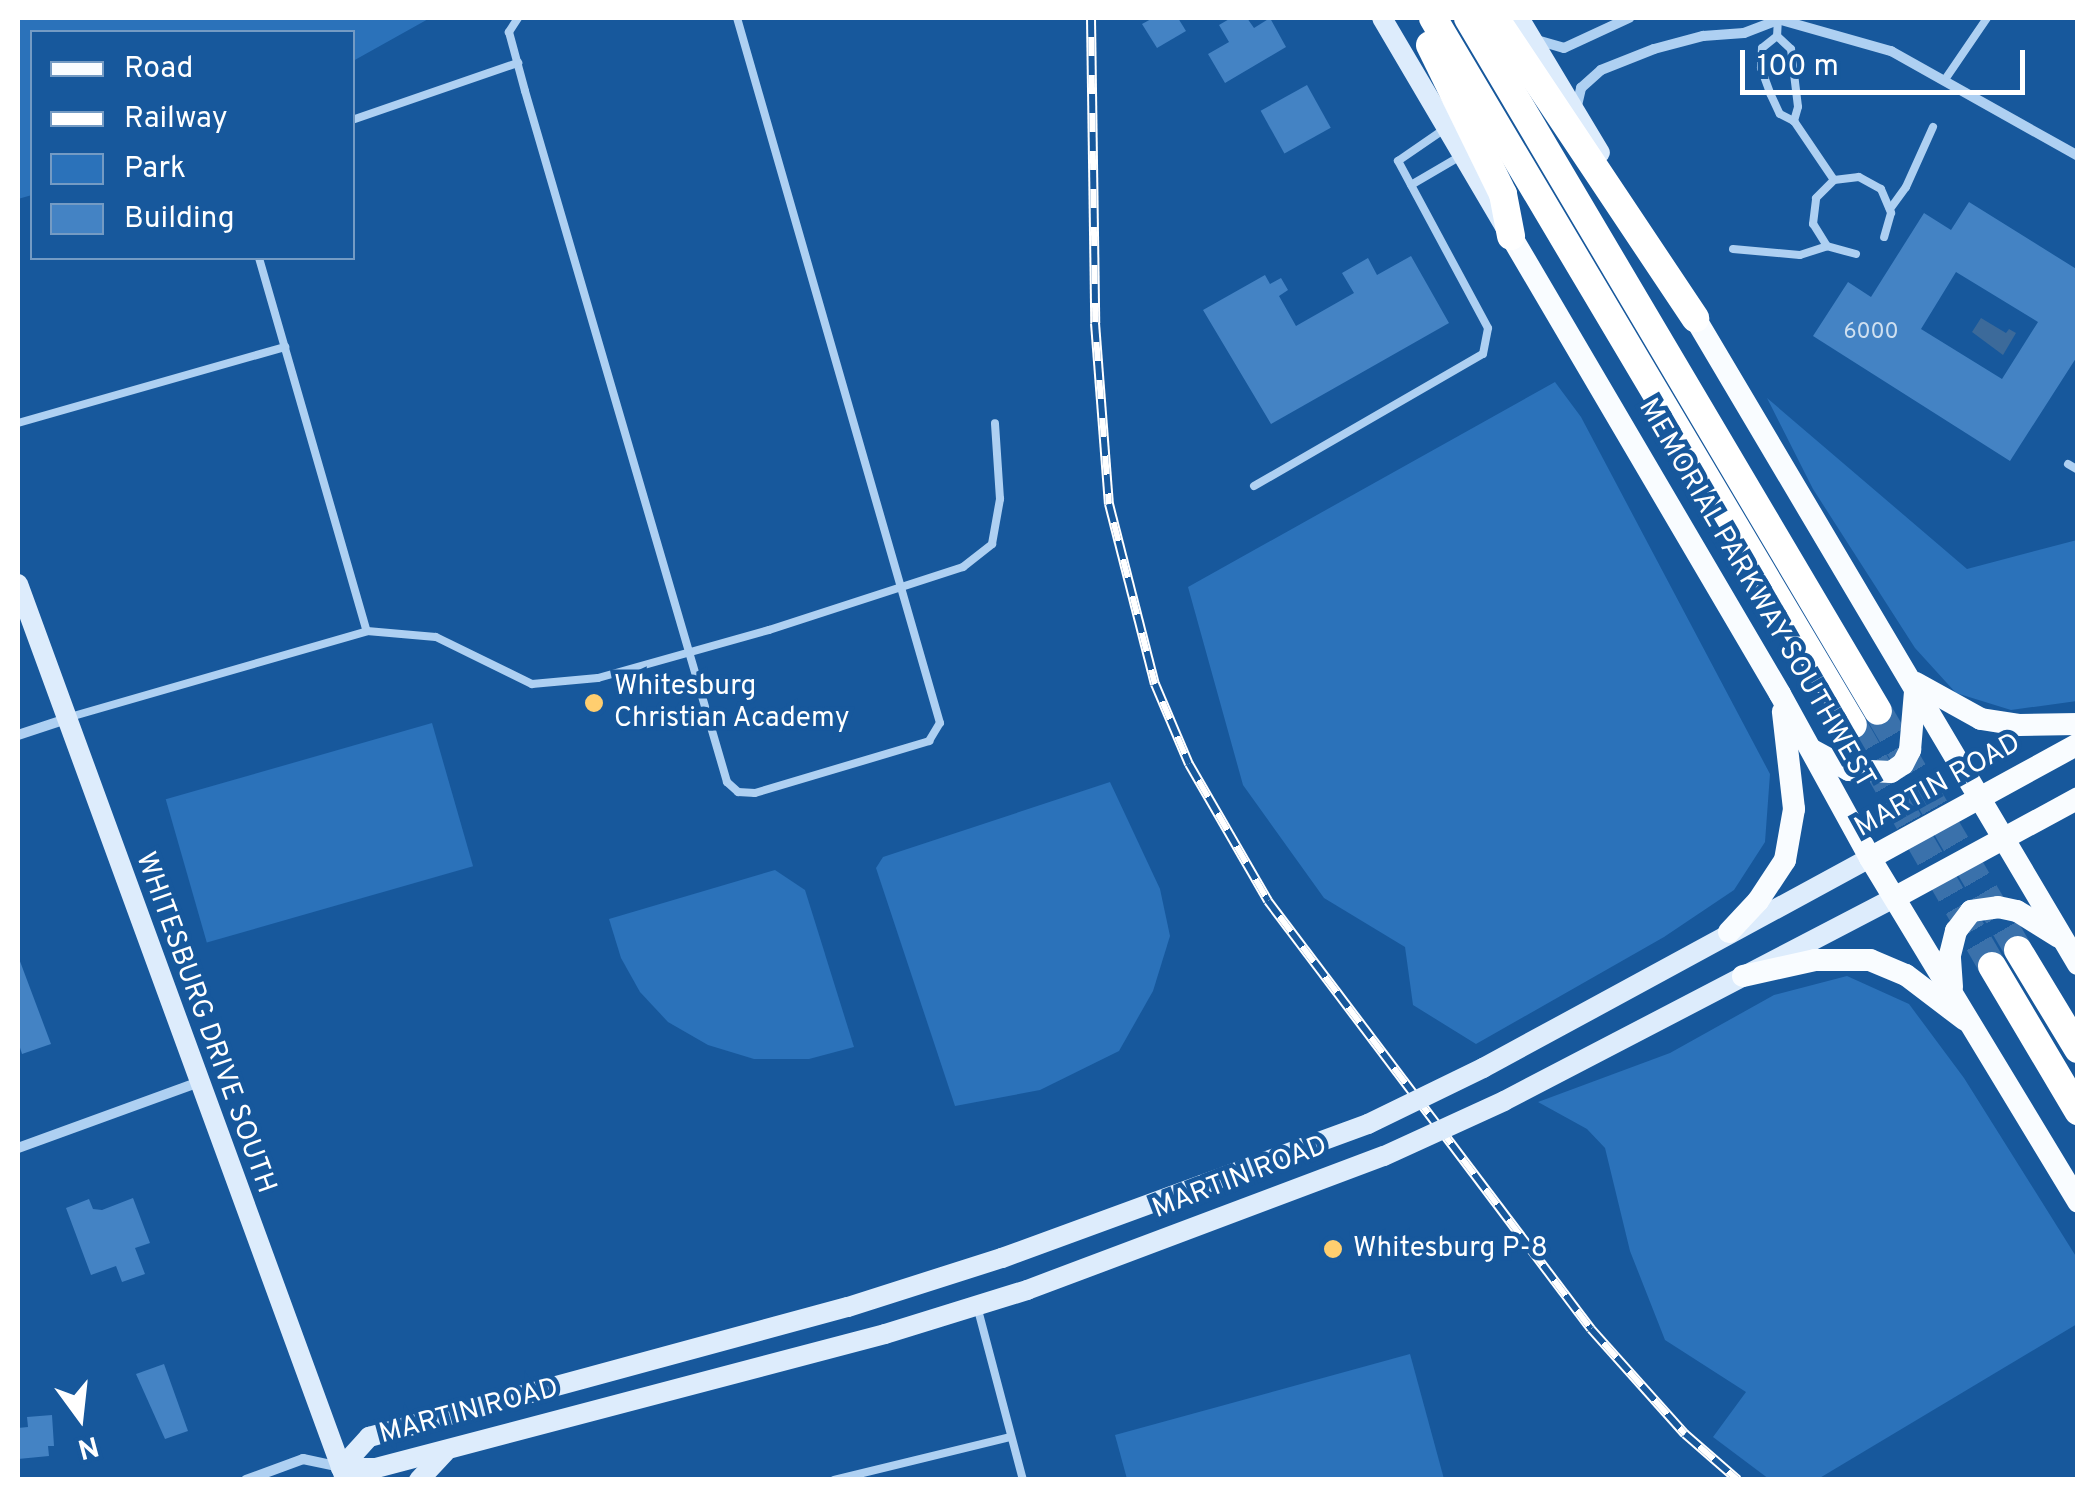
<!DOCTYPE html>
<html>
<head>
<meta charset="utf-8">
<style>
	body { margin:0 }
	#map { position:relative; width:2095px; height:1497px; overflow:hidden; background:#17589c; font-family:Overpass,sans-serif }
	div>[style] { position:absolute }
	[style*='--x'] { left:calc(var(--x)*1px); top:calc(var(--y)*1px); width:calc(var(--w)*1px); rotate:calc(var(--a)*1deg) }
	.green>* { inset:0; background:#2b72ba; transform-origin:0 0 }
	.water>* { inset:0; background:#3c6a9a }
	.building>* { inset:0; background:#4483c4; transform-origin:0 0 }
	.highway-tunnel>* { height:28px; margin-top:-14px; transform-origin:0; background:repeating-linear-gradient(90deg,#3a71ab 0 28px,transparent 0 42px) }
	.lane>* { height:8px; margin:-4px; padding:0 4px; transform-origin:4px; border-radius:4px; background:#aed0f2 }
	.street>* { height:10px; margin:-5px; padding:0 5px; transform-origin:5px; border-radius:5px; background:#aed0f2 }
	.secondary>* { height:20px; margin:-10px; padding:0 10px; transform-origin:10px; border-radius:10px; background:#ddecfc }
	.primary>* { height:22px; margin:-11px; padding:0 11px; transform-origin:11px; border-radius:11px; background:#f9fcff }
	.highway>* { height:28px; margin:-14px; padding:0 14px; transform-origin:14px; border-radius:14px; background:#fff }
	.rail>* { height:10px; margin-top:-5px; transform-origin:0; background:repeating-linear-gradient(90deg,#17589c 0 19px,#fff 0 38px); box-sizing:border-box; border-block:2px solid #fff }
	.secondary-bridge>* { height:20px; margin:-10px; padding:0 10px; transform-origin:10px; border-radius:10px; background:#ddecfc }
	.dots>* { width:28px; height:28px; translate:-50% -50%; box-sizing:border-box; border:5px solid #17589c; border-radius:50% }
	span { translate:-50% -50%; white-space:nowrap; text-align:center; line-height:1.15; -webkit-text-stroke:9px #17589c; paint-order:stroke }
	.number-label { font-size:22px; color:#d0e0f0 }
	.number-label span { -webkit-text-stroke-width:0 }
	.street-label { font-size:28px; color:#fff }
	.poi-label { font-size:28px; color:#fff }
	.left { translate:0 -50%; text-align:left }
	.frame { position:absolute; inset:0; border:20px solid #fff; pointer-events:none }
	.legend { position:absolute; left:30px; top:30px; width:325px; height:230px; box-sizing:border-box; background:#17589c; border:2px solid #749bc4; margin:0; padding:12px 18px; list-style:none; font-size:30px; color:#fff }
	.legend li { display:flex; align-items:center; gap:20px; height:50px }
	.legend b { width:50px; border:2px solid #749bc4 }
	.north { position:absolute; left:30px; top:1367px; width:100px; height:100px; -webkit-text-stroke:8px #17589c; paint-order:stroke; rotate:165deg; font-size:28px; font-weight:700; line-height:40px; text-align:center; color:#fff }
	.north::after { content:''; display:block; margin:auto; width:35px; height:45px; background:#fff; clip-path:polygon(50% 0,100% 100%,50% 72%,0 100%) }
	.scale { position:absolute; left:1740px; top:50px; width:285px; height:45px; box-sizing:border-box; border:5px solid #fff; border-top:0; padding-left:12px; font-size:30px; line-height:35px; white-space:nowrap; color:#fff; -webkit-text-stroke:8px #17589c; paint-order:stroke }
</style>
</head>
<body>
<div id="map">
	<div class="green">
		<i style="clip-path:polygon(18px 18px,430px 18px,353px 61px,352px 32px,32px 32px,32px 195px,18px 199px)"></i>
		<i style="clip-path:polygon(1555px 382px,1581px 417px,1770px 774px,1765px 842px,1734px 890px,1664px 937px,1476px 1044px,1413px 1005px,1405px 947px,1324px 898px,1243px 785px,1188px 587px)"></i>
		<i style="clip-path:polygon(1767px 398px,1967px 569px,2077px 540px,2077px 701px,2011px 710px,1956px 693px,1915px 648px,1813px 489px)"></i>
		<i style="left:432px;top:723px;width:149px;height:277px;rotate:74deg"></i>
		<i style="clip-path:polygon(1110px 782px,1160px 889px,1170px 936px,1153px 991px,1119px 1051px,1040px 1090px,955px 1106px,876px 868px,883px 857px)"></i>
		<i style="clip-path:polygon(775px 870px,805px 890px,854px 1047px,809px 1059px,754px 1059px,708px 1045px,668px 1022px,640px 992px,621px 958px,609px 919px)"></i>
		<i style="clip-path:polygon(1847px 976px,1909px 1004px,1964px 1078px,2077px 1258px,2077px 1324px,1818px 1479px,1769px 1479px,1713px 1437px,1746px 1392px,1665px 1340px,1630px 1251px,1605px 1148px,1587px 1129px,1538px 1102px,1670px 1053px,1774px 995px)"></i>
		<i style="clip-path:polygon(1410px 1354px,1444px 1479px,1127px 1479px,1115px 1435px)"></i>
	</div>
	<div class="water">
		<i style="clip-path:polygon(1981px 318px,2006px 333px,2009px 329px,2016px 333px,2003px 355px,1972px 332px)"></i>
	</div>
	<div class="building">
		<i style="clip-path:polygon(1153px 18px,1178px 18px,1186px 31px,1157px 48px,1142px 24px)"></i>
		<i style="clip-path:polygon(1231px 18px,1247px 18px,1254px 28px,1270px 18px,1286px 47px,1225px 83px,1208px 54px,1229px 42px,1219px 25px)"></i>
		<i style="left:1307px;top:85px;width:49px;height:53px;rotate:61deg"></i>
		<i style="clip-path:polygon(evenodd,1969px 202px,2078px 270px,2078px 355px,2010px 461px,1813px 336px,1848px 282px,1871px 297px,1924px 213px,1951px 230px,1969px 202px,1956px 272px,2038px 322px,2002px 379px,1921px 329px,1956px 272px)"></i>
		<i style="clip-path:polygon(1411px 256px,1449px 323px,1271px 424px,1203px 310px,1265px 275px,1270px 284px,1281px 278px,1288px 290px,1279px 296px,1296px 326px,1354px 293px,1342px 273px,1368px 258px,1377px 275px)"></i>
		<i style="clip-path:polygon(18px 956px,51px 1044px,22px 1054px,18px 1041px)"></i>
		<i style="clip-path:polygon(133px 1198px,150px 1243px,135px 1248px,145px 1274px,122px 1282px,116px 1266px,91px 1275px,66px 1208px,89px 1199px,93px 1209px,102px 1210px)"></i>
		<i style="clip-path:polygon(164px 1364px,188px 1431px,165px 1439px,136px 1374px)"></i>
		<i style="clip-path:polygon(52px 1415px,54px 1446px,48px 1446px,49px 1456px,18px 1459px,18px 1428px,28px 1427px,27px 1417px)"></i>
	</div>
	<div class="highway-tunnel">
		<i style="--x:1878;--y:711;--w:277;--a:59.6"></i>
		<i style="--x:1853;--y:725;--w:278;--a:60"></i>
	</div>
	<div class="lane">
		<i style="--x:518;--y:18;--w:17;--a:123"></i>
		<i style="--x:509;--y:32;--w:61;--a:74.8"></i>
		<i style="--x:525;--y:91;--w:720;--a:73.7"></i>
		<i style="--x:727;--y:782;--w:15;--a:42"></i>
		<i style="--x:738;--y:792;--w:17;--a:3"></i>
		<i style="--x:755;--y:793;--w:182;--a:-16.6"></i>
		<i style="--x:929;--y:741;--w:21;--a:-59"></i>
		<i style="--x:940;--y:723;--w:734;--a:-106.06"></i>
		<i style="--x:1778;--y:18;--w:18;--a:93"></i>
		<i style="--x:1777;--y:36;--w:19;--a:43"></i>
		<i style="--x:1791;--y:49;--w:58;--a:83.1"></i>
		<i style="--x:1798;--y:107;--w:15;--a:106"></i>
		<i style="--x:1777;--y:36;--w:19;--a:141"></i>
		<i style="--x:1762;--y:48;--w:20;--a:93"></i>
		<i style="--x:1761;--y:68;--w:27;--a:70"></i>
		<i style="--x:1770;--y:93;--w:23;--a:65"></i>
		<i style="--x:1780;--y:114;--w:16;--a:27"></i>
		<i style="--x:1794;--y:121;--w:71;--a:55.9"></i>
		<i style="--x:1944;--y:81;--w:76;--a:-55.7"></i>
		<i style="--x:352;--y:120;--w:176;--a:-19"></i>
		<i style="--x:1411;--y:185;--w:56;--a:-30.3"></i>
		<i style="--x:1890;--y:209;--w:27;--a:-54"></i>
		<i style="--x:1906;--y:187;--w:66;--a:-65.8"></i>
		<i style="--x:1733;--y:249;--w:67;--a:5.1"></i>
		<i style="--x:1800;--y:255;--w:28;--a:-18"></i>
		<i style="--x:1856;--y:254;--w:30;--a:-165"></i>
		<i style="--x:1827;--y:246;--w:26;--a:-122"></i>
		<i style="--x:1813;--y:224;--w:26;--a:-83"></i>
		<i style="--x:1816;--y:198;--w:25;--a:-45"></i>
		<i style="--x:1834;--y:180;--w:25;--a:-7"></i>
		<i style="--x:1859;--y:177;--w:25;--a:29"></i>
		<i style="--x:1881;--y:189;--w:26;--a:67"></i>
		<i style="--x:1891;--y:213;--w:25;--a:106"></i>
		<i style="--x:259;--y:258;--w:388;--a:73.9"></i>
		<i style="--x:18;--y:423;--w:278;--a:-15.9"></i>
		<i style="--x:2068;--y:464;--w:12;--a:31"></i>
		<i style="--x:1254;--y:486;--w:264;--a:-30"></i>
		<i style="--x:1483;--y:354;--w:26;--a:-79"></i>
		<i style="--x:1488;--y:328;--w:190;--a:-118.3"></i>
		<i style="--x:1398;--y:161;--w:58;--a:-34.5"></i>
		<i style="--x:70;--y:717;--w:309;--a:-16.1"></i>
		<i style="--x:367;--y:631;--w:69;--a:5"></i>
		<i style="--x:436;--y:637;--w:107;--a:26.1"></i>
		<i style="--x:532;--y:684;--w:66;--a:-5.2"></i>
		<i style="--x:598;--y:678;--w:178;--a:-15.7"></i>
		<i style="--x:769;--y:630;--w:204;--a:-18"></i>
		<i style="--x:963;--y:567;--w:37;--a:-38"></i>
		<i style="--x:992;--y:544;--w:46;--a:-79.9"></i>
		<i style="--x:1000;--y:499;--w:76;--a:-93.8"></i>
		<i style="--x:977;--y:1306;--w:180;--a:75.2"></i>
		<i style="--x:834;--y:1480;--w:182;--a:-13.7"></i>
	</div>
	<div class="street">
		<i style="--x:1774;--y:18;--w:122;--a:15.8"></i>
		<i style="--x:1891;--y:51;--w:214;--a:29.3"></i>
		<i style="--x:1533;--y:39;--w:32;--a:16"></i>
		<i style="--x:1564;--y:48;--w:72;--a:-24.8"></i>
		<i style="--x:1576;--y:110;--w:23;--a:-77"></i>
		<i style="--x:1581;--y:88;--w:27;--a:-42"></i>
		<i style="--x:1601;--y:70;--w:57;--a:-21.6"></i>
		<i style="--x:1654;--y:49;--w:51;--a:-14.9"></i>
		<i style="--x:1703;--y:36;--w:41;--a:-4.2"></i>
		<i style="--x:1744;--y:33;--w:36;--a:-21"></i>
		<i style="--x:18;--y:735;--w:51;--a:-18.4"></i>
		<i style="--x:18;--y:1148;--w:190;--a:-20"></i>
		<i style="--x:246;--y:1480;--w:61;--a:-20.2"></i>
		<i style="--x:303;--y:1459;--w:38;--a:12"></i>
	</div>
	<div class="secondary">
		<i style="--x:1382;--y:18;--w:243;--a:59.5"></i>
		<i style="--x:1519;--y:18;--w:157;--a:59"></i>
		<i style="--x:18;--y:584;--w:952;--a:69.91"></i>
		<i style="--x:1483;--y:1068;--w:440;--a:-28.5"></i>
		<i style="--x:1504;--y:1101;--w:442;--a:-27.5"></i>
		<i style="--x:341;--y:1468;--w:35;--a:0"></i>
		<i style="--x:376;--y:1468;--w:526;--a:-14.75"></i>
		<i style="--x:885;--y:1334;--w:149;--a:-17.2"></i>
		<i style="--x:1027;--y:1290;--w:381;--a:-20.6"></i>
		<i style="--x:341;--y:1468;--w:42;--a:-47.9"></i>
		<i style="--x:369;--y:1437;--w:496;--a:-15.2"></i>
		<i style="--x:848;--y:1307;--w:162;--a:-17.7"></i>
		<i style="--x:1002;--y:1258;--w:390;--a:-20.1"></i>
		<i style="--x:419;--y:1480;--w:38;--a:-47"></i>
	</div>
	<div class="primary">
		<i style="--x:1511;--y:236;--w:531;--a:59.57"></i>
		<i style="--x:1780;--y:694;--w:187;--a:61.2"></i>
		<i style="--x:1870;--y:858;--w:402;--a:58.8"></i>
		<i style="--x:1695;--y:318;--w:751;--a:59.34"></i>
		<i style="--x:1916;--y:683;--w:74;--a:29"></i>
		<i style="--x:1981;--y:719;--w:38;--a:9"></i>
		<i style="--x:2019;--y:725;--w:59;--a:-1"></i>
		<i style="--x:1812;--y:750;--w:42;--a:28.4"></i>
		<i style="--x:1849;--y:770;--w:42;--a:2.7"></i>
		<i style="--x:1891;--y:772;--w:14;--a:-34"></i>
		<i style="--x:1903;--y:764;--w:16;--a:-63"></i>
		<i style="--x:1910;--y:750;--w:58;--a:-85.1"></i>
		<i style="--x:1870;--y:858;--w:237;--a:-28.7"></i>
		<i style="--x:1896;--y:897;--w:207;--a:-28.5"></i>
		<i style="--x:1729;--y:932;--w:42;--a:-46.9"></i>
		<i style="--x:1758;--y:901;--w:49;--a:-56.6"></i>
		<i style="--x:1785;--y:860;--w:52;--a:-80"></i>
		<i style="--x:1794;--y:809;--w:98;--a:-96.5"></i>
		<i style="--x:1743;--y:976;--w:74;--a:-12.5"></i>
		<i style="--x:1815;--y:960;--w:55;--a:0"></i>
		<i style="--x:1870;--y:960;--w:39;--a:23"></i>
		<i style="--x:1906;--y:975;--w:74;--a:37.3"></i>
		<i style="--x:1952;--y:987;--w:32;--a:-94"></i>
		<i style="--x:1950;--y:955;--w:25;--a:-76"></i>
		<i style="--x:1956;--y:931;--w:25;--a:-53"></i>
		<i style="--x:1971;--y:911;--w:27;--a:-8"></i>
		<i style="--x:1998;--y:907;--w:19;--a:12"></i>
		<i style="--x:2017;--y:911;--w:49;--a:31.8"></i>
	</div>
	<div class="highway">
		<i style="--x:1433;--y:18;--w:822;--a:59.29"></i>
		<i style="--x:1468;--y:18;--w:805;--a:59.39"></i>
		<i style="--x:1495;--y:18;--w:361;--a:56.3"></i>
		<i style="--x:1430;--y:45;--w:166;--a:63.9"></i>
		<i style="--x:1503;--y:194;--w:43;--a:79.2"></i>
		<i style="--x:2018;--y:950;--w:116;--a:58.8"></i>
		<i style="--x:1992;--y:966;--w:169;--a:59.3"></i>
	</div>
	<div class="rail">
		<i style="--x:1091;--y:18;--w:305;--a:89.2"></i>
		<i style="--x:1095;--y:323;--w:182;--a:85.6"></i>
		<i style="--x:1109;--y:504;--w:186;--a:75.7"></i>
		<i style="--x:1155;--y:684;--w:87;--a:67"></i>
		<i style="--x:1189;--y:764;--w:158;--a:60"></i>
		<i style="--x:1268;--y:901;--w:536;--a:52.96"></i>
		<i style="--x:1591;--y:1329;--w:141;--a:48.2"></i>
		<i style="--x:1685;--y:1434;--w:70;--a:41"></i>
	</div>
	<div class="secondary-bridge">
		<i style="--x:1368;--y:1124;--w:128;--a:-26"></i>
		<i style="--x:1384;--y:1156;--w:132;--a:-24.6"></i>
	</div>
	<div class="dots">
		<i style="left:594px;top:703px;background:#ffce6f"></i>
		<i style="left:1333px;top:1249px;background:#ffce6f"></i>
	</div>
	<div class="number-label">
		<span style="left:1871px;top:333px">6000</span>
	</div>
	<div class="street-label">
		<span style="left:1756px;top:594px;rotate:60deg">MEMORIAL PARKWAY SOUTHWEST</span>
		<span style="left:1938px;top:786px;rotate:-29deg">MARTIN ROAD</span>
		<span style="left:205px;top:1023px;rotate:70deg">WHITESBURG DRIVE SOUTH</span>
		<span style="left:1240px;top:1178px;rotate:-21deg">MARTIN ROAD</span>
		<span style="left:469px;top:1412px;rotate:-15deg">MARTIN ROAD</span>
	</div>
	<div class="poi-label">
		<span class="left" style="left:614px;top:703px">Whitesburg<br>Christian Academy</span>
		<span class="left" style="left:1353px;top:1249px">Whitesburg P-8</span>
	</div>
	<div class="frame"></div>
	<ul class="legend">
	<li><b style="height:12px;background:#f9fcff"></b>Road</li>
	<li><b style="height:12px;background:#fff"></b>Railway</li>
	<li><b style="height:28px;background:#2b72ba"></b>Park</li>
	<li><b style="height:28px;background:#4483c4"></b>Building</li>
	</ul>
	<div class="north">N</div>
	<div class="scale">100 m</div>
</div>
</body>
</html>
